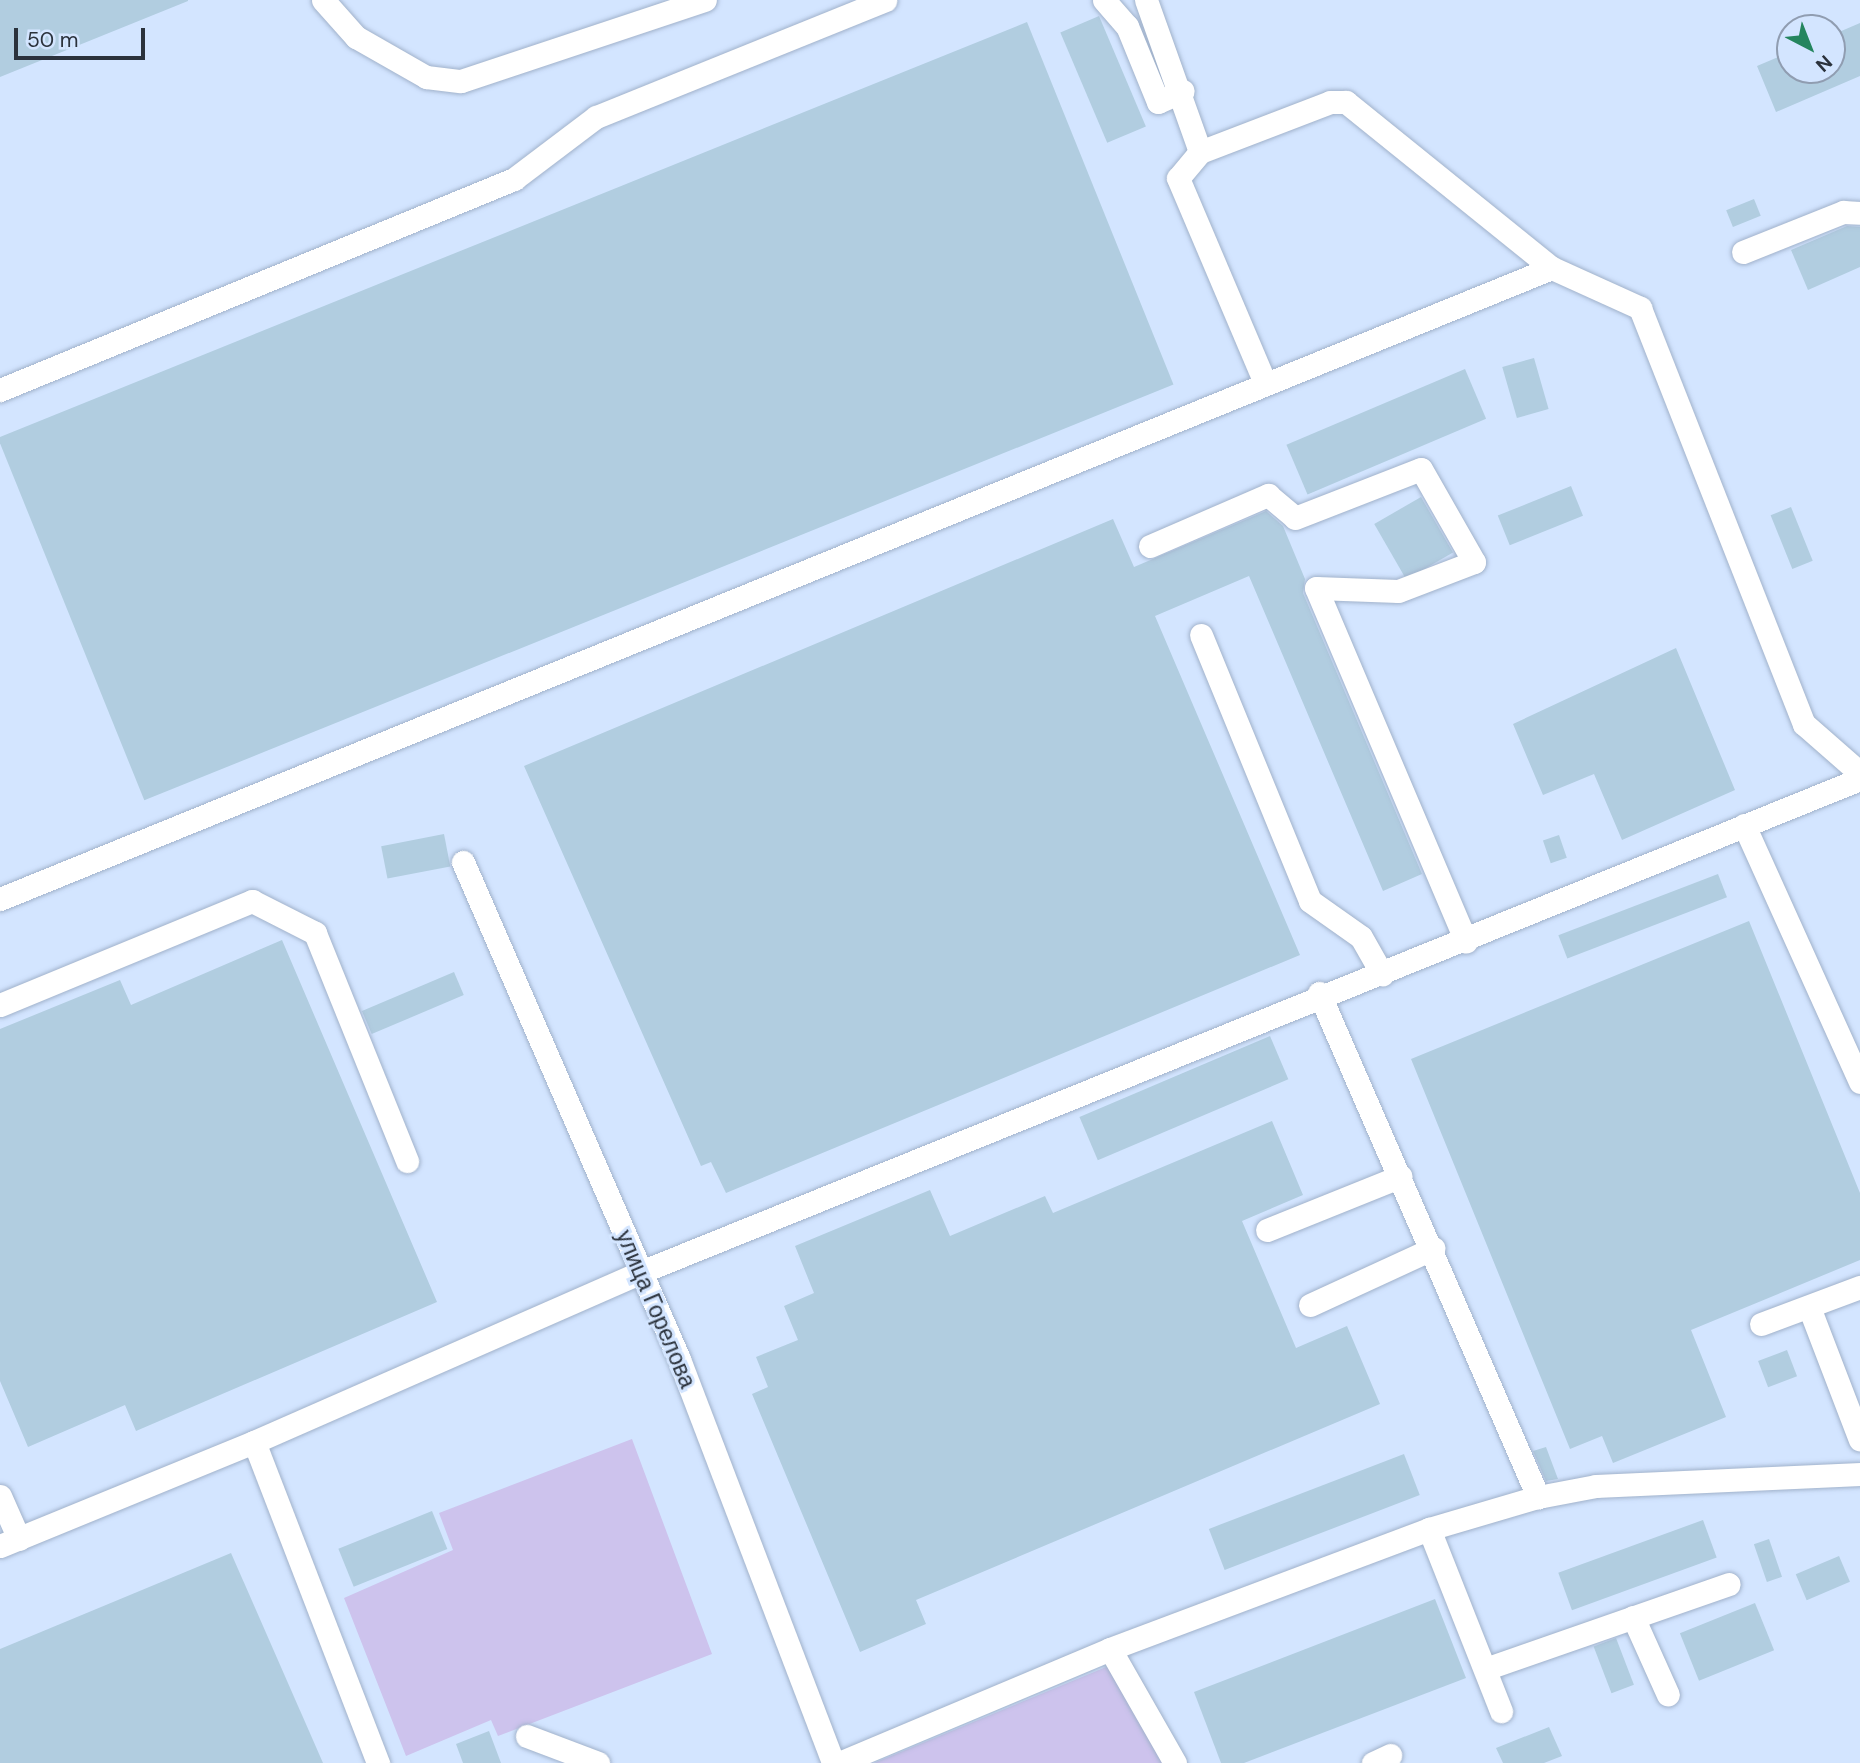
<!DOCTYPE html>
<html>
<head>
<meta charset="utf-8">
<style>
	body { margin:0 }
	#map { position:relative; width:1860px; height:1763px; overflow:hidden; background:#d3e5ff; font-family:"DM Sans",sans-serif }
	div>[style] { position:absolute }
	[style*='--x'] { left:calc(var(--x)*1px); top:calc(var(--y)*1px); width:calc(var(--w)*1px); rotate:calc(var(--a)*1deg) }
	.green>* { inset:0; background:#cdc3ed }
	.building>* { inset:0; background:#b1cde0; transform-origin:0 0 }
	.roads { filter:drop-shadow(0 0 2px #a1b2cb) drop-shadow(0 0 2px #a1b2cb) }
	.minor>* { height:23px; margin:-11.5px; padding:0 11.5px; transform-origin:11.5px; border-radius:11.5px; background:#fff }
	span { translate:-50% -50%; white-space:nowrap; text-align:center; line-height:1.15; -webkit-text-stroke:6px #d3e5ff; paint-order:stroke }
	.street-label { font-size:23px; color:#2b323c }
	.north { position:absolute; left:1776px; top:14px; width:70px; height:70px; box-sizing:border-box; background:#d3e5ff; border:2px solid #909db1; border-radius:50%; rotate:138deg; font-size:19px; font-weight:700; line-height:28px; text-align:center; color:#2b323c }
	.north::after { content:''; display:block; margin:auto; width:24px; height:32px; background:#24855e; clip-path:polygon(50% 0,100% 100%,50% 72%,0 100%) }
	.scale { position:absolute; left:14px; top:28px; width:131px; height:32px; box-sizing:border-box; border:4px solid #2b323c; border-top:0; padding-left:9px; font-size:21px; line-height:24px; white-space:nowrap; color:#2b323c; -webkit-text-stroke:5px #d3e5ff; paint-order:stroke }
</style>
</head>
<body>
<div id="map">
	<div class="green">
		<i style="clip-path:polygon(632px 1439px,712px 1654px,498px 1736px,491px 1720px,406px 1756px,344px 1598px,453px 1550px,439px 1513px)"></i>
		<i style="clip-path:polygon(1111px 1665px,1163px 1763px,874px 1763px)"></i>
	</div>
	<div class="building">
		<i style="clip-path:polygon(0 0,188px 0,188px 1px,0 77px)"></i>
		<i style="left:1099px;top:16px;width:120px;height:42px;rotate:67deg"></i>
		<i style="left:1027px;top:22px;width:391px;height:1110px;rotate:68deg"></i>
		<i style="clip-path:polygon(1860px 23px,1860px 76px,1776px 112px,1757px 66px,1790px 52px,1790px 70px,1832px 70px,1832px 35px)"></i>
		<i style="left:1754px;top:199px;width:18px;height:30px;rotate:68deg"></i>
		<i style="clip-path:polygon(1847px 226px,1860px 227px,1860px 267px,1808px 290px,1791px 250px)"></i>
		<i style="left:1534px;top:358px;width:53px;height:33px;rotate:74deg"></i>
		<i style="left:1465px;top:369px;width:54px;height:194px;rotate:67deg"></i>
		<i style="left:1571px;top:486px;width:32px;height:79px;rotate:68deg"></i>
		<i style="left:1421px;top:497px;width:64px;height:54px;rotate:60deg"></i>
		<i style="left:1791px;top:507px;width:58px;height:22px;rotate:68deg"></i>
		<i style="clip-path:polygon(1266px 511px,1283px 526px,1305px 579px,1303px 593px,1422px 874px,1383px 891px,1249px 576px,1155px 616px,1300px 955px,726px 1193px,711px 1162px,701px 1166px,524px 766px,1113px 519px,1134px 567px)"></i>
		<i style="clip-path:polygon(1676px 648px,1735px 790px,1622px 840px,1594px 774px,1543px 795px,1513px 724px)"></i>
		<i style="left:444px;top:834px;width:33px;height:64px;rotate:79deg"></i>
		<i style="left:1559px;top:835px;width:24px;height:17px;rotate:71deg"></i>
		<i style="left:1718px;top:874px;width:25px;height:171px;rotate:69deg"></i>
		<i style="clip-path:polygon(1749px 921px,1860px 1193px,1860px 1260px,1691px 1330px,1726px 1417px,1613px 1463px,1602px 1436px,1570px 1449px,1411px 1059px)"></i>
		<i style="clip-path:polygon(282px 940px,437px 1302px,136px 1431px,125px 1405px,28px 1447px,0 1381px,0 1029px,120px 980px,131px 1005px)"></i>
		<i style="left:454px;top:972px;width:25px;height:100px;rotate:67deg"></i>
		<i style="left:1270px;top:1036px;width:47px;height:207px;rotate:67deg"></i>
		<i style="clip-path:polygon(1272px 1121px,1303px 1195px,1242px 1221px,1296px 1348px,1347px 1326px,1380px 1404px,916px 1600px,926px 1624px,860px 1652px,752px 1394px,768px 1387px,756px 1357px,798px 1340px,784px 1306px,814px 1293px,795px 1246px,930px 1190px,950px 1236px,1045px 1196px,1053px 1213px)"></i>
		<i style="left:1787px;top:1350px;width:28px;height:31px;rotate:69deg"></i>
		<i style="clip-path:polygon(1546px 1447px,1558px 1479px,1546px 1481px,1533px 1451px)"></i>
		<i style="left:1404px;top:1454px;width:44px;height:209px;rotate:69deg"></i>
		<i style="left:432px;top:1511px;width:41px;height:101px;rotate:68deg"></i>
		<i style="left:1703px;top:1520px;width:40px;height:154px;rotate:70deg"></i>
		<i style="left:1769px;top:1539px;width:40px;height:16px;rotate:71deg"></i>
		<i style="clip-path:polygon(231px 1553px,323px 1763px,0 1763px,0 1649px)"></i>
		<i style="left:1839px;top:1556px;width:28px;height:47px;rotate:67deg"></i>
		<i style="clip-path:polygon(1435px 1599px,1466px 1678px,1244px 1763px,1221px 1763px,1194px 1692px)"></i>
		<i style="left:1755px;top:1603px;width:51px;height:81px;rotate:68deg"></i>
		<i style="left:1616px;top:1638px;width:50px;height:24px;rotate:69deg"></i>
		<i style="clip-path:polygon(1549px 1727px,1562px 1756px,1544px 1763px,1503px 1763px,1496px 1748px)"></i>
		<i style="clip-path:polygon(489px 1731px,501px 1763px,463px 1763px,456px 1744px)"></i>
	</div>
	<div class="roads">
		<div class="minor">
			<i style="--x:323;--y:0;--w:50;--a:48.3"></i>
			<i style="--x:356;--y:37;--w:81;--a:29.7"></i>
			<i style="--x:426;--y:77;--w:35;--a:7"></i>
			<i style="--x:461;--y:81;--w:257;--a:-18.4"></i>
			<i style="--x:1104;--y:0;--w:35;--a:49"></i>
			<i style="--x:1127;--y:26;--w:82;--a:67.8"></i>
			<i style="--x:1158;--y:102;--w:27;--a:-24"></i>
			<i style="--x:1146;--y:0;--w:161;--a:70.4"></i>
			<i style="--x:1200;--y:152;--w:139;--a:-21"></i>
			<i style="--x:1330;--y:102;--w:16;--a:0"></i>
			<i style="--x:1346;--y:102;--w:265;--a:38.9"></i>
			<i style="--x:1552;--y:268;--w:97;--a:24.4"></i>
			<i style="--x:1640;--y:308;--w:447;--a:68.5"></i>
			<i style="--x:1804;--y:724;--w:74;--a:41.2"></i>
			<i style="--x:1200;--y:152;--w:34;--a:130"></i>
			<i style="--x:1178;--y:178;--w:223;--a:67"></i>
			<i style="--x:1743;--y:252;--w:108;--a:-21.8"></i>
			<i style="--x:1843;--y:212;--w:17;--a:3"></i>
			<i style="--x:0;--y:390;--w:556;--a:-22.32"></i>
			<i style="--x:514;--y:179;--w:103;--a:-37.1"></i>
			<i style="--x:596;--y:117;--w:312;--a:-22"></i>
			<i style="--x:1150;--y:546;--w:129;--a:-23.4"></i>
			<i style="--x:1268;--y:495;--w:35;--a:40"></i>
			<i style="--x:1295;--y:518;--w:135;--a:-21.3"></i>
			<i style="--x:1421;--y:469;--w:107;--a:60.3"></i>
			<i style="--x:1474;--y:562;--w:81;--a:159.1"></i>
			<i style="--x:1398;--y:591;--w:82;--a:-177.9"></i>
			<i style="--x:1316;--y:588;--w:384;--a:67"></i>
			<i style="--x:1201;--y:635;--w:287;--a:67.7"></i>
			<i style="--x:1310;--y:901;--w:62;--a:35.2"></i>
			<i style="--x:1361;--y:937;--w:43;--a:60.4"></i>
			<i style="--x:1744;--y:825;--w:282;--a:65.7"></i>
			<i style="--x:463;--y:862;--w:542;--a:66.51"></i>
			<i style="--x:679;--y:1359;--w:432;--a:69.1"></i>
			<i style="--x:0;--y:899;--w:1675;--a:-22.13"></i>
			<i style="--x:1319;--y:993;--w:550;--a:66.51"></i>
			<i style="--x:0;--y:1005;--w:273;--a:-22.4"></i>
			<i style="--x:252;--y:901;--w:71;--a:26.9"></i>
			<i style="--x:315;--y:933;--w:246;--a:68"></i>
			<i style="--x:1267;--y:1230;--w:144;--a:-21.9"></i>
			<i style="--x:1310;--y:1305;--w:136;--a:-24.7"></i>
			<i style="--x:1809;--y:1307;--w:142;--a:69"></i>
			<i style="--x:1761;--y:1324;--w:106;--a:-20.5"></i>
			<i style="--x:0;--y:1496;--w:47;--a:66.2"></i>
			<i style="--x:1429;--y:1529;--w:196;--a:68.4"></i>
			<i style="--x:0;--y:1546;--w:274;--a:-22.3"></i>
			<i style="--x:1633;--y:1617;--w:85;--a:65.8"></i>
			<i style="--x:1110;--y:1649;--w:131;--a:60.3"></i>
			<i style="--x:1485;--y:1669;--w:258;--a:-19.2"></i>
			<i style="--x:527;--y:1736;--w:76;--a:20.8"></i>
			<i style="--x:378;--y:1763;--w:344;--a:-111.1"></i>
			<i style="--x:254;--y:1442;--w:423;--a:-23.7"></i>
			<i style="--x:641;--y:1272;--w:1315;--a:-22.02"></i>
			<i style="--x:839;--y:1763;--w:294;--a:-22.8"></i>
			<i style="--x:1110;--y:1649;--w:341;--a:-20.6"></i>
			<i style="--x:1429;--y:1529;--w:114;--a:-16.4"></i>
			<i style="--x:1538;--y:1497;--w:59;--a:-10.7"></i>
			<i style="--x:1596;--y:1486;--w:264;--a:-2.6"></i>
			<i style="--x:1373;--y:1763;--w:19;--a:-25"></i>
		</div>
	</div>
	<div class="street-label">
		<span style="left:656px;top:1309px;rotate:67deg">улица Горелова</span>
	</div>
	<div class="north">N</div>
	<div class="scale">50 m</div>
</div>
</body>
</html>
